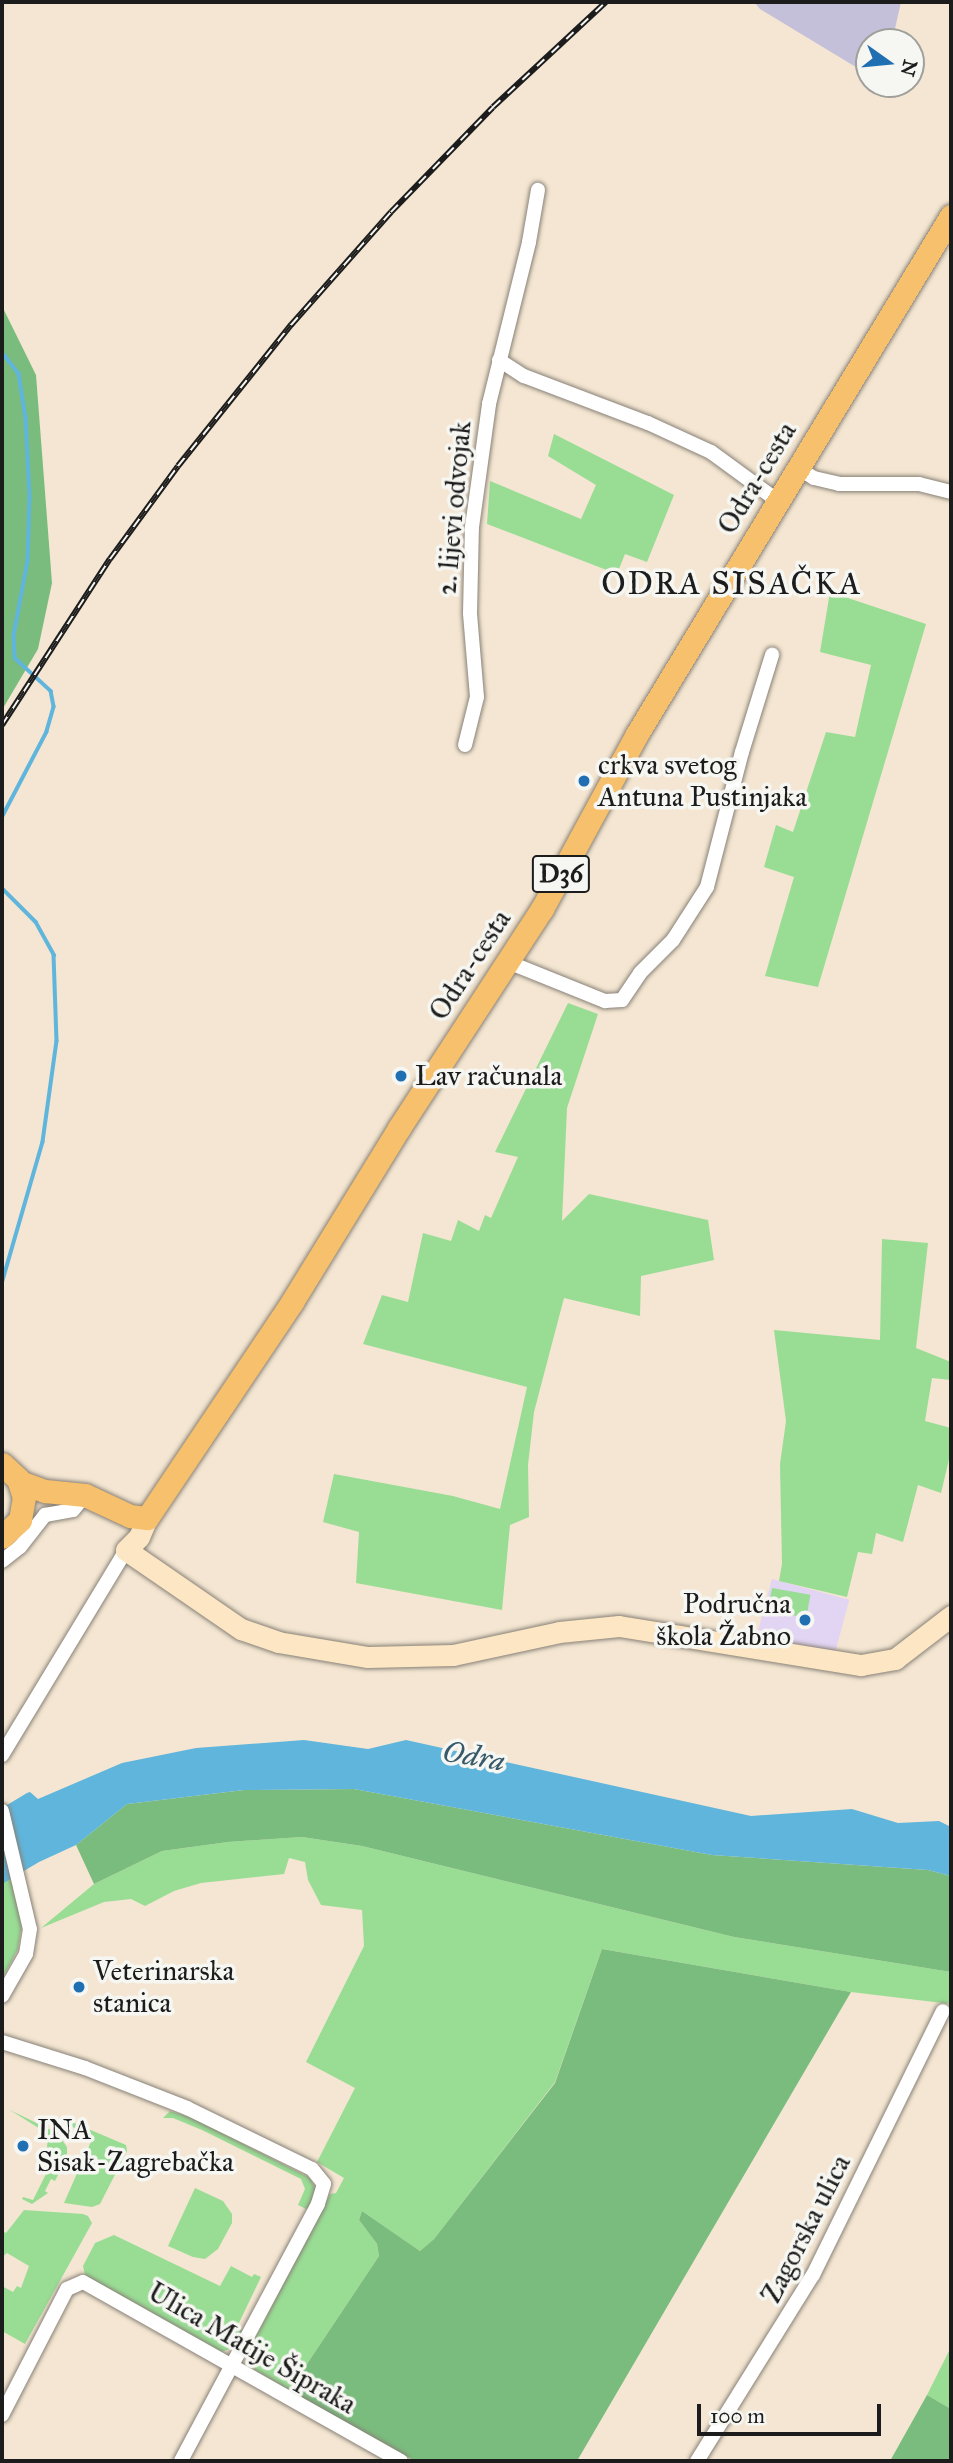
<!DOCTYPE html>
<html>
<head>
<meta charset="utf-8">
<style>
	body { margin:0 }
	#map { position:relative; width:953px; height:2463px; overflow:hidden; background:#f4e6d2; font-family:"IM FELL Great Primer",serif }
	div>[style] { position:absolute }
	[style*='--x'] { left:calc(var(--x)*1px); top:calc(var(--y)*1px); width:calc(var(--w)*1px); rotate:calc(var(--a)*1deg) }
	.built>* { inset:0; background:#e2d4f3; transform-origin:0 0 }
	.industrial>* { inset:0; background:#c5c0da }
	.green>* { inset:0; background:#99dd95; transform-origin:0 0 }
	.forest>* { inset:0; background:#7abc7e }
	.water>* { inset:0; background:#60b5dc }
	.stream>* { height:3.5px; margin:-1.75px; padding:0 1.75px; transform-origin:1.75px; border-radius:1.75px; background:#60b5dc }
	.roads { filter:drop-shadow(0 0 2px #888177) drop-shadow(0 0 2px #888177) }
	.street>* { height:14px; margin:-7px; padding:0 7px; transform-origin:7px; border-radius:7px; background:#fff }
	.secondary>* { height:21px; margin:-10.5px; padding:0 10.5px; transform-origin:10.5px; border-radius:10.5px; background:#fce6c4 }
	.primary>* { height:23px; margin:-11.5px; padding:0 11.5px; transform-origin:11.5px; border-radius:11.5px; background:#f7c06c }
	.rail>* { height:6px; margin-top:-3px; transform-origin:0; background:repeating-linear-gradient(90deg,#f6f6f2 0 10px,#1c1c1c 0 20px); box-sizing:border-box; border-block:2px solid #1c1c1c }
	.dots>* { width:19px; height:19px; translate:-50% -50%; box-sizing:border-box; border:4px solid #f6f6f2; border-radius:50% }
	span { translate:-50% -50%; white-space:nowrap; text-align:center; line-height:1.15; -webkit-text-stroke:7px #f6f6f2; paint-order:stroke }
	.shield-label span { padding:2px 5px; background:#f6f6f2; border:2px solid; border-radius:5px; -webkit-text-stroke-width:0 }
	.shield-label { font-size:26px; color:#1c1c1c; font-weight:700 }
	.street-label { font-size:28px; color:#1c1c1c }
	.poi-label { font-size:28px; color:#1c1c1c }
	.left { translate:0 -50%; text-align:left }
	.right { translate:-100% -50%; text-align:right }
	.water-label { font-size:30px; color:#375969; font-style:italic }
	.quarter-label { font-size:32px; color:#1c1c1c; letter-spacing:2px }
	.frame { position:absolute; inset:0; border:4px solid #1c1c1c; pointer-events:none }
	.north { position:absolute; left:855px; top:28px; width:70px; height:70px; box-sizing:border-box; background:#f6f6f2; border:2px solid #9f9f9c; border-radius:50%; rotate:105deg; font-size:19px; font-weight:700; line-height:28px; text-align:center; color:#1c1c1c }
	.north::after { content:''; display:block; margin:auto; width:24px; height:32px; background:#1f6fb2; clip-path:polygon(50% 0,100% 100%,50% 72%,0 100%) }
	.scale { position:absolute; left:697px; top:2404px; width:184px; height:32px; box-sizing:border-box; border:4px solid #1c1c1c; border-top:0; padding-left:9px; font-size:21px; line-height:24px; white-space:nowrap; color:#1c1c1c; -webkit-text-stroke:5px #f6f6f2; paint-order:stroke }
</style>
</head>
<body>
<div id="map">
	<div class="built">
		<i style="left:772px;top:1579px;width:80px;height:63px;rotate:15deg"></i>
	</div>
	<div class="industrial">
		<i style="clip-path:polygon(754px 2px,901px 2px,892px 42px,869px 42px,869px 75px,760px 9px)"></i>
	</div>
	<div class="green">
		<i style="clip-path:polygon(554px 434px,674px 495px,647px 562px,625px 554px,617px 574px,487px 524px,490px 481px,581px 519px,596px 485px,548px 456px)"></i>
		<i style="clip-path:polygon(830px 592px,926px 624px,818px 987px,765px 976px,794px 877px,764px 867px,776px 825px,793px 832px,826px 732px,855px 737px,871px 665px,820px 652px)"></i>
		<i style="clip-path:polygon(568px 1003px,598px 1014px,567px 1108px,562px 1221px,589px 1194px,708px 1220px,714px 1260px,641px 1276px,640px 1316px,564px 1298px,534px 1412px,528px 1465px,529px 1517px,510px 1525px,502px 1610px,356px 1583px,359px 1532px,323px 1522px,334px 1474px,453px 1496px,500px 1509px,527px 1387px,363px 1344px,382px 1295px,408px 1302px,423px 1233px,451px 1241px,458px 1220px,479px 1231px,485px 1215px,491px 1218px,518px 1157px,495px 1152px)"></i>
		<i style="clip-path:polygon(882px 1239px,928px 1243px,916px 1348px,951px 1362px,951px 1380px,932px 1378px,925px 1421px,951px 1428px,951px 1451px,941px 1493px,918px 1485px,903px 1542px,876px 1533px,872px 1554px,858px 1552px,847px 1597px,779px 1581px,782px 1564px,780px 1464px,786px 1421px,774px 1330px,880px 1340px)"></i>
		<i style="left:772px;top:1588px;width:39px;height:23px;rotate:10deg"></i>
		<i style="clip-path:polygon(302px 1837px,362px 1846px,734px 1937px,951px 1972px,951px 2004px,851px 1992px,602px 1949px,555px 2082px,434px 2239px,420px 2251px,362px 2211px,359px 2220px,377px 2244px,379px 2256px,289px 2391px,255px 2370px,247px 2359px,248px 2352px,330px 2194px,336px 2193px,344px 2178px,317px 2162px,355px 2088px,306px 2062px,364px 1946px,362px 1910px,321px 1905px,308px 1880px,305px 1862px,289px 1858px,284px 1874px,201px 1883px,174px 1891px,145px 1906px,131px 1899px,104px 1902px,41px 1928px,94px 1884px,162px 1851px,228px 1842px)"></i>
		<i style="clip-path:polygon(8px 1865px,22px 1924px,18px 1949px,2px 1979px,2px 1869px)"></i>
		<i style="clip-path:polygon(10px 2110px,57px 2133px,67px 2147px,67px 2157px,55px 2181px,51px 2179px,45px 2191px,48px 2193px,32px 2204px,22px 2199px,23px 2197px,33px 2200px,46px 2174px,37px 2168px,47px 2148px,48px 2134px)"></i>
		<i style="clip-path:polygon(170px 2111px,192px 2118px,310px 2178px,316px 2190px,308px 2210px,298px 2205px,305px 2189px,301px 2179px,202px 2130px,173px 2118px,163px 2118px)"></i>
		<i style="clip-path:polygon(65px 2119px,126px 2145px,127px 2151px,100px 2204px,92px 2207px,64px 2203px,93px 2137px,60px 2121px)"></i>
		<i style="clip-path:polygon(195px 2188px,223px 2201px,232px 2214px,232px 2223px,218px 2249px,205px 2259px,193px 2257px,168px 2246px)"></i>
		<i style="clip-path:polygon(24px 2210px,83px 2214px,88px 2216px,92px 2223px,25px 2344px,2px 2331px,2px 2286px,13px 2292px,17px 2286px,21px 2288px,29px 2266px,7px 2253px,2px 2257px,2px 2231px,6px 2233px)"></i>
		<i style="clip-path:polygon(114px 2235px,220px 2286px,231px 2266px,252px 2277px,254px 2274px,261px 2277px,237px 2327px,243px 2331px,235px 2347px,222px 2352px,217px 2350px,85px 2275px,83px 2266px,95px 2243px)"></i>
		<i style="clip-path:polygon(951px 2347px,951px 2409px,927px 2395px)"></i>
	</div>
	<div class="forest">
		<i style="clip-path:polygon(2px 306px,36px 375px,52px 583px,38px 649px,2px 710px)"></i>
		<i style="clip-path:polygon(354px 1789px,712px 1855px,928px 1870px,951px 1876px,951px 1972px,734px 1937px,362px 1846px,302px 1837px,228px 1842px,162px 1851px,94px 1884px,76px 1845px,127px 1804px,244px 1790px)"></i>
		<i style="clip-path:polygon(602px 1949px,851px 1992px,577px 2461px,415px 2461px,289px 2391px,379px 2256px,377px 2244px,359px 2220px,362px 2211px,420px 2251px,434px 2239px,555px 2083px)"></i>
		<i style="clip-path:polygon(927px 2395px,951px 2409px,951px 2461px,890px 2461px)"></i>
	</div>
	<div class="water">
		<i style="clip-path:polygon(304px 1740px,368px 1749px,406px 1740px,751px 1816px,852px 1809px,898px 1823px,939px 1821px,951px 1827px,951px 1876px,928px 1870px,712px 1855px,354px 1789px,244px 1790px,127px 1804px,76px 1845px,39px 1862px,2px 1884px,2px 1808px,27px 1793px,30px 1792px,38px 1799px,122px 1763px,196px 1748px)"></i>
	</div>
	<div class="stream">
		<i style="--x:2;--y:352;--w:28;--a:52"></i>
		<i style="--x:19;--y:374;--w:45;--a:81"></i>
		<i style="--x:26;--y:418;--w:79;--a:87.1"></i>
		<i style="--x:30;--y:497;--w:64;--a:91.8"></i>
		<i style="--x:28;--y:561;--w:76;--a:100.6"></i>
		<i style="--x:14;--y:636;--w:22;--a:87"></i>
		<i style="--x:15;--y:658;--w:49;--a:42.5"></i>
		<i style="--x:51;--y:691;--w:16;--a:79"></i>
		<i style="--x:54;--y:707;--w:26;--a:106"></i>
		<i style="--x:47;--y:732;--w:97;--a:117.6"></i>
		<i style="--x:2;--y:888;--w:48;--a:45"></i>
		<i style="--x:36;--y:922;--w:38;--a:61"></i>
		<i style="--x:54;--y:955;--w:86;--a:88"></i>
		<i style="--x:57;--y:1041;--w:102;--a:97.9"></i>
		<i style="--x:43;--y:1142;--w:148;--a:106.1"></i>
	</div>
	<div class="roads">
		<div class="street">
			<i style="--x:499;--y:360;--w:30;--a:33"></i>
			<i style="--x:524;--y:376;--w:133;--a:20.8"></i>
			<i style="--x:648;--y:423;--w:69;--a:24.7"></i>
			<i style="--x:711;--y:452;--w:83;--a:36.2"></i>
			<i style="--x:798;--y:468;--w:19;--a:32"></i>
			<i style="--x:814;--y:478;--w:26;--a:13"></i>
			<i style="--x:839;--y:484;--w:80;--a:0"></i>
			<i style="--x:919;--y:484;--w:33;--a:14"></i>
			<i style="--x:465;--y:745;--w:49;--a:-76"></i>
			<i style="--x:477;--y:697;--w:84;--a:-94.8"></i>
			<i style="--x:470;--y:613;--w:86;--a:-88.7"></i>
			<i style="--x:472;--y:527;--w:124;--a:-82.1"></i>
			<i style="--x:489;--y:404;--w:167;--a:-76.1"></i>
			<i style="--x:529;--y:242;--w:53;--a:-80.2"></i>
			<i style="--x:508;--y:962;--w:105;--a:21.9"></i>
			<i style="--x:605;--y:1001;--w:17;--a:-3"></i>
			<i style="--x:622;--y:1000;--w:32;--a:-56"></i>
			<i style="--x:640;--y:973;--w:47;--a:-45"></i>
			<i style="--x:673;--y:940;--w:63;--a:-57.3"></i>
			<i style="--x:707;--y:887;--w:139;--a:-75.5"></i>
			<i style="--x:742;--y:752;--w:102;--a:-72.8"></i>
			<i style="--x:2;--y:1561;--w:23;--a:-38"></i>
			<i style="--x:20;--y:1547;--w:41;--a:-52"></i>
			<i style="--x:45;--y:1515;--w:28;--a:-10"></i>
			<i style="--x:73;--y:1510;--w:19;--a:-51"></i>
			<i style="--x:2;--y:1755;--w:240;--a:-58.8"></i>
			<i style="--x:2;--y:1811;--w:121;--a:76.7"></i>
			<i style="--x:30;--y:1929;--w:25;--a:99"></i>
			<i style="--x:26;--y:1954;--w:48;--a:119.7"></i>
			<i style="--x:2;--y:2042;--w:87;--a:17.4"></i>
			<i style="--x:85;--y:2068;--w:110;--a:21.4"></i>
			<i style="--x:187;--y:2108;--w:139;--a:26"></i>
			<i style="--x:312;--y:2169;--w:19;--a:51"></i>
			<i style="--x:324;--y:2184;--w:21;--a:107"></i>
			<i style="--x:318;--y:2204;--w:291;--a:118.1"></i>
			<i style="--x:2;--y:2415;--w:142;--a:-62.7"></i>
			<i style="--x:67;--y:2289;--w:17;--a:-24"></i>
			<i style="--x:83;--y:2282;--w:365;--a:29.4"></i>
			<i style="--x:697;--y:2461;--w:219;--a:-58.1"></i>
			<i style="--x:813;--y:2275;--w:294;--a:-63.8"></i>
		</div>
		<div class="secondary">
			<i style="--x:126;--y:1550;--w:140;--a:34.5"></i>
			<i style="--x:241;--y:1629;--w:39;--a:19"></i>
			<i style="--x:278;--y:1642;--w:91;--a:9.5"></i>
			<i style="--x:368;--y:1657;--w:85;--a:-1.3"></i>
			<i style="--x:453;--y:1655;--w:108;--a:-12.2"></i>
			<i style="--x:559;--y:1632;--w:60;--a:-5.7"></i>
			<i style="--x:619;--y:1626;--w:245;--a:9.2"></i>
			<i style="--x:861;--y:1665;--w:35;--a:-10"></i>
			<i style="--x:895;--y:1659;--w:71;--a:-37.5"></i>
			<i style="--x:126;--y:1550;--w:18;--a:-45"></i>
			<i style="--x:139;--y:1537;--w:21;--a:-67"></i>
		</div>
		<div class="primary">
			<i style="--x:2;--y:1464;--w:22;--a:43"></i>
			<i style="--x:18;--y:1479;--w:19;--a:72"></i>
			<i style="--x:24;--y:1497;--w:23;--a:100"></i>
			<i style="--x:20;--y:1520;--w:25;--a:137"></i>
			<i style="--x:20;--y:1482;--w:27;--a:20"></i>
			<i style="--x:45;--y:1491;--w:40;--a:5.7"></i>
			<i style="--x:85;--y:1495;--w:50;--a:25"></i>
			<i style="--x:130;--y:1516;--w:17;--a:7"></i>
			<i style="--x:147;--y:1518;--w:260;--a:-56.1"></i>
			<i style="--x:292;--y:1302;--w:204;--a:-58.4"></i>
			<i style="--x:399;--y:1128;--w:262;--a:-56.9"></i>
			<i style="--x:542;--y:909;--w:199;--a:-61.5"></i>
			<i style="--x:637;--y:734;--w:606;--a:-58.78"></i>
		</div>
	</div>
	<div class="rail">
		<i style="--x:2;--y:725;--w:198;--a:-57"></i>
		<i style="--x:110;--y:559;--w:115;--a:-53.8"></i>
		<i style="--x:178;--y:466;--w:181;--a:-51.3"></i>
		<i style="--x:291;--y:325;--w:151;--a:-48.5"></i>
		<i style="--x:391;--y:212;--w:146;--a:-45.8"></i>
		<i style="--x:493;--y:107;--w:154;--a:-42.9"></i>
	</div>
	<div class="dots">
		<i style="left:584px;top:781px;background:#1f6fb2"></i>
		<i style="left:401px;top:1076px;background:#1f6fb2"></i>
		<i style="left:805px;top:1620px;background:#1f6fb2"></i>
		<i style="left:79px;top:1987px;background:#1f6fb2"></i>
		<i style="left:23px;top:2146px;background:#1f6fb2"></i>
	</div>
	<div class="shield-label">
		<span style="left:561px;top:874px">D36</span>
	</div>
	<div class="street-label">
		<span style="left:757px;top:478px;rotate:-59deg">Odra-cesta</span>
		<span style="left:454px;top:508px;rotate:-85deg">2. lijevi odvojak</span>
		<span style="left:470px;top:965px;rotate:-57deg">Odra-cesta</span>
		<span style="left:806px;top:2229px;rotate:-63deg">Zagorska ulica</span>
		<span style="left:252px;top:2348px;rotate:30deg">Ulica Matije Šipraka</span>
	</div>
	<div class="poi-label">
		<span class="left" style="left:598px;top:781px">crkva svetog<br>Antuna Pustinjaka</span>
		<span class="left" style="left:415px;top:1076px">Lav računala</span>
		<span class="right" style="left:791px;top:1620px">Područna<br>škola Žabno</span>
		<span class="left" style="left:93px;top:1987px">Veterinarska<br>stanica</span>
		<span class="left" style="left:37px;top:2146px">INA<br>Sisak-Zagrebačka</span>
	</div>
	<div class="water-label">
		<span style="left:474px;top:1756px;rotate:10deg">Odra</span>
	</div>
	<div class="quarter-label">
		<span style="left:732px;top:584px">ODRA SISAČKA</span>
	</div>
	<div class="frame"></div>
	<div class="north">N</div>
	<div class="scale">100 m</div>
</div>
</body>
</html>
